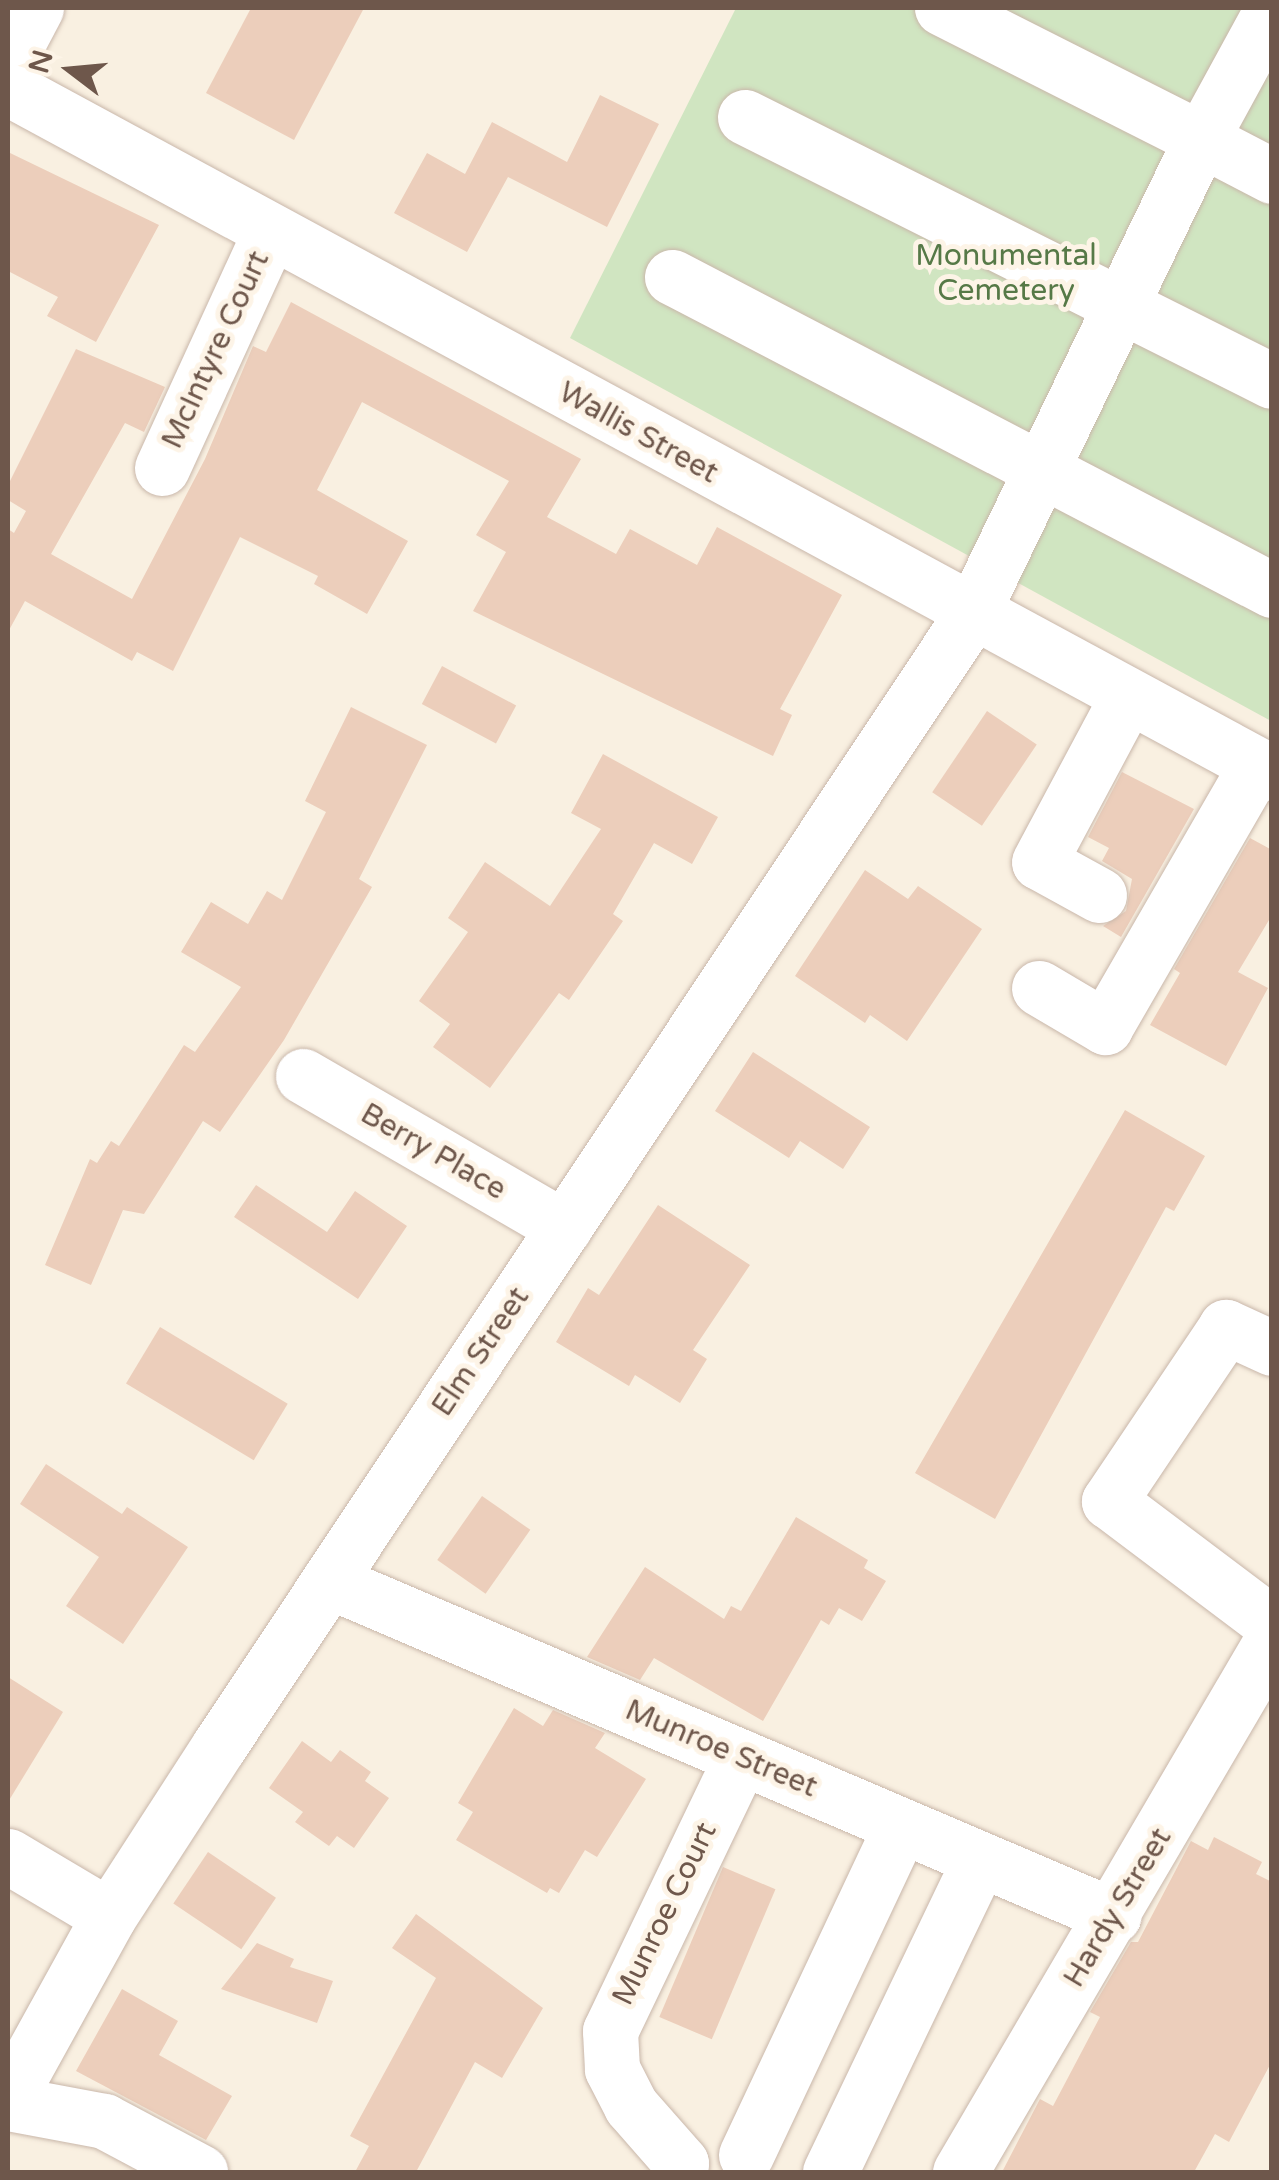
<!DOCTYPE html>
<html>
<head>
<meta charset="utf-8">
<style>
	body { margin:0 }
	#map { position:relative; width:1279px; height:2180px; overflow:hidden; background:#f9f0e1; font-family:"Varela Round",sans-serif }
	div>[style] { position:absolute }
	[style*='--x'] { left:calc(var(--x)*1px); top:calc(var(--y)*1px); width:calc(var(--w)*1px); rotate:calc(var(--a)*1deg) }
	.green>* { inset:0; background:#d0e5c1 }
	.building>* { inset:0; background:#eccebb; transform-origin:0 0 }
	.roads { filter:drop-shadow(0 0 2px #c9b7aa) drop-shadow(0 0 2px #c9b7aa) }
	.minor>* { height:55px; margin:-27.5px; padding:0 27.5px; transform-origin:27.5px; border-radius:27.5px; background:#fff }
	span { translate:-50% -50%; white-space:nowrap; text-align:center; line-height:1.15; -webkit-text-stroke:10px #fdf4e7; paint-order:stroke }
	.park-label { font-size:30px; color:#567947 }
	.street-label { font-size:30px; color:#6e574b }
	.frame { position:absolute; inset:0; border:10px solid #6e574b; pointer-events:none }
	.north { position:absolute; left:20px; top:20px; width:100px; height:100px; -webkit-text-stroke:8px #fdf4e7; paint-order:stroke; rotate:286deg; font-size:28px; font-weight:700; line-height:40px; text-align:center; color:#6e574b }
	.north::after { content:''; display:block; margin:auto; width:35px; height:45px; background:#6e574b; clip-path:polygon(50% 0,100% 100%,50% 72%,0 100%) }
</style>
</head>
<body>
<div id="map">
	<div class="green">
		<i style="clip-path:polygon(736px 8px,1271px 8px,1271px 721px,570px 338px)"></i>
	</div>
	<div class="building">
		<i style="clip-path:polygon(251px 8px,364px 8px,294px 140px,206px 93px)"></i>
		<i style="clip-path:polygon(600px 95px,659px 124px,607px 227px,508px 177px,467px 252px,394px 213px,427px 153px,465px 174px,492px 122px,567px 162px)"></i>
		<i style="clip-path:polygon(8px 152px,159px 225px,96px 342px,47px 316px,58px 297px,8px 271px)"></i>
		<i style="clip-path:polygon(291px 302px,581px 459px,547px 517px,616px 554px,630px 529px,697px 565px,717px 527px,842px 595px,780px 709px,792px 715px,773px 756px,473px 611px,506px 552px,476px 535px,509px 481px,362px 402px,317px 490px,408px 541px,367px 614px,314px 584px,318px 576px,240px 537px,173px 671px,137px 652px,132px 661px,25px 601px,8px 632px,8px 529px,14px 533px,26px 511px,8px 500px,8px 485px,76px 349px,165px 387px,144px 432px,125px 423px,51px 554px,132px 599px,205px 459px,253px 346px,266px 352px)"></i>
		<i style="left:442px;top:666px;width:84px;height:43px;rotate:28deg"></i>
		<i style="clip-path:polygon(351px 707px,427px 745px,359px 879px,372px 887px,284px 1040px,220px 1132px,203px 1121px,144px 1214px,123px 1210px,91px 1285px,45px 1265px,90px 1159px,97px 1163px,111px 1141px,119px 1146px,184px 1045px,195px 1052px,241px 987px,181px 952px,211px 902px,248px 924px,267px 891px,282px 900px,326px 812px,305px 801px)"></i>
		<i style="left:987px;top:711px;width:60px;height:98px;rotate:34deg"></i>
		<i style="clip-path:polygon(603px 754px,718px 817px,692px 864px,654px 843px,613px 914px,623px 921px,569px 1000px,559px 993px,490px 1088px,433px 1047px,450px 1024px,419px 1001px,468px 932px,448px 918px,485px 862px,550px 906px,601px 829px,571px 813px)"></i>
		<i style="clip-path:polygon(1122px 772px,1194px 809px,1121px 937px,1103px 926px,1126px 911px,1132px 879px,1102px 861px,1109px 848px,1088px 837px)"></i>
		<i style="clip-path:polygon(1250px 838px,1272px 850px,1272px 915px,1238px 972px,1268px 988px,1226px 1066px,1150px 1025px,1180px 973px,1174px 969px)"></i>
		<i style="clip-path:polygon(865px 870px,908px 899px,918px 886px,982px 929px,907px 1041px,870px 1015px,865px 1023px,795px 976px)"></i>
		<i style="clip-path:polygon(753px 1052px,870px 1127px,843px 1169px,800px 1141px,789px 1158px,715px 1111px)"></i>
		<i style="clip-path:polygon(1125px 1110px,1205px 1156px,1174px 1211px,1166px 1207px,995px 1519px,915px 1473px)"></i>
		<i style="clip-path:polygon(256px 1185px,327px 1232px,355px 1191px,407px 1226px,358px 1299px,234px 1217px)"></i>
		<i style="clip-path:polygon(658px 1205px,750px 1265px,693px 1350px,707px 1359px,680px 1403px,635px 1375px,629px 1386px,556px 1342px,588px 1288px,599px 1295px)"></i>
		<i style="left:160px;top:1327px;width:149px;height:66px;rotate:31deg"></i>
		<i style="clip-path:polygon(46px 1464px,122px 1514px,127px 1507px,188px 1547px,123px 1644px,66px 1606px,99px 1557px,20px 1504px)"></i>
		<i style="left:482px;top:1496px;width:59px;height:78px;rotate:35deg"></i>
		<i style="clip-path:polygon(796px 1517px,868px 1560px,864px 1568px,886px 1581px,862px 1621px,839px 1608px,829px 1625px,821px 1620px,763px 1721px,654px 1658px,640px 1680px,587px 1657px,645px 1567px,724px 1619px,731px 1606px,741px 1611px)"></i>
		<i style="clip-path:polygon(8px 1677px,63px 1712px,8px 1802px)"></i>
		<i style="clip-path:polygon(514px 1708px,543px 1726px,553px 1710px,605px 1733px,595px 1748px,646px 1779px,597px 1857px,585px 1850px,559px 1893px,550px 1888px,547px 1893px,456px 1840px,473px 1812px,458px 1803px)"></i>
		<i style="clip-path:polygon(302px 1741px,331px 1762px,340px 1750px,371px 1772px,365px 1781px,389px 1798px,354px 1848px,337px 1836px,329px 1846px,295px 1822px,303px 1812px,269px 1788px)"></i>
		<i style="clip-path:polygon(1214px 1837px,1262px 1862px,1256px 1874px,1272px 1882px,1272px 2061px,1229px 2142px,1215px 2134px,1194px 2172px,1002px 2172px,1040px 2099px,1053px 2106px,1100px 2017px,1090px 2012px,1131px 1942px,1138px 1942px,1191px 1841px,1208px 1850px)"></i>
		<i style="left:208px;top:1852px;width:82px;height:62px;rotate:34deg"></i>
		<i style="left:723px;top:1867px;width:57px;height:163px;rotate:23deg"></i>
		<i style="clip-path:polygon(416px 1914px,543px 2008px,502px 2078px,475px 2062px,416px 2172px,355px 2172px,369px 2146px,350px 2136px,436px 1978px,392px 1948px)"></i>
		<i style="clip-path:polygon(257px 1943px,294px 1959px,290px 1967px,333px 1981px,317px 2023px,221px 1989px)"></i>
		<i style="clip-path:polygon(122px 1989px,178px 2021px,159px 2055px,232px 2096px,206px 2140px,76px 2071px)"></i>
	</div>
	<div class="roads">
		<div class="minor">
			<i style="--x:942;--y:8;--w:290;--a:26.8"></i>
			<i style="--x:1201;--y:139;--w:148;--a:-61.4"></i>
			<i style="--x:8;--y:61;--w:60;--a:-62.2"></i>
			<i style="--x:8;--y:88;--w:1438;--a:28.45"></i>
			<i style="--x:745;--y:117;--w:589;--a:26.61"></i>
			<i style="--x:672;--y:277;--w:677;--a:27.55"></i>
			<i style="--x:162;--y:468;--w:260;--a:-65.4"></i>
			<i style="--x:1099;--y:895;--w:68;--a:-151.2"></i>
			<i style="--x:1039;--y:862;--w:187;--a:-61.9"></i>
			<i style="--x:1039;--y:988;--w:77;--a:30.6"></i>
			<i style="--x:1105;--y:1027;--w:302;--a:-60"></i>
			<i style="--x:303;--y:1076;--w:302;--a:30.1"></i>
			<i style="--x:1272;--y:1348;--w:51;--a:-155.5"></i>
			<i style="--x:1226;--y:1327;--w:210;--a:123.9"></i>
			<i style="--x:1109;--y:1501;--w:204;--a:37"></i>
			<i style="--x:329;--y:1581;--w:853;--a:23.11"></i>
			<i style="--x:8;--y:1856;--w:117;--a:30.7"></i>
			<i style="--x:8;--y:2099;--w:209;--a:-61.1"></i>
			<i style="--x:109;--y:1916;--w:202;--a:-57.1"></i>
			<i style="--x:219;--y:1746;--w:1358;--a:-56.38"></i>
			<i style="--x:971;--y:615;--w:529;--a:-64.21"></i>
			<i style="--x:1201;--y:139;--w:80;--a:27.5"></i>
			<i style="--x:8;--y:2103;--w:98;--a:10.6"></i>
			<i style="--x:104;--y:2121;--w:109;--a:28"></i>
			<i style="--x:746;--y:2155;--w:364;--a:-64.8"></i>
			<i style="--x:680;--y:2172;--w:9;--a:-84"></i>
			<i style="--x:681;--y:2163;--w:76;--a:-131.3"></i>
			<i style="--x:631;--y:2106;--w:42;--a:-117.2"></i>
			<i style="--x:612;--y:2069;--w:38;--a:-93"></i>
			<i style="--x:610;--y:2031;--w:304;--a:-64.4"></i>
			<i style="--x:830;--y:2172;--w:347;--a:-64.4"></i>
			<i style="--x:960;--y:2172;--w:617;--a:-59.61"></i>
		</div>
	</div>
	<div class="park-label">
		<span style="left:1006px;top:273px">Monumental<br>Cemetery</span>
	</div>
	<div class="street-label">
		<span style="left:216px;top:350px;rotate:-65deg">McIntyre Court</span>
		<span style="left:638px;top:433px;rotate:29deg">Wallis Street</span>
		<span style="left:433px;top:1152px;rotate:30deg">Berry Place</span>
		<span style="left:481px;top:1352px;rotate:-56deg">Elm Street</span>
		<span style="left:721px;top:1749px;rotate:23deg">Munroe Street</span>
		<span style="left:1118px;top:1908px;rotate:-59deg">Hardy Street</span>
		<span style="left:665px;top:1914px;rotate:-64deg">Munroe Court</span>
	</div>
	<div class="frame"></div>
	<div class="north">N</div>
</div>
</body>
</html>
